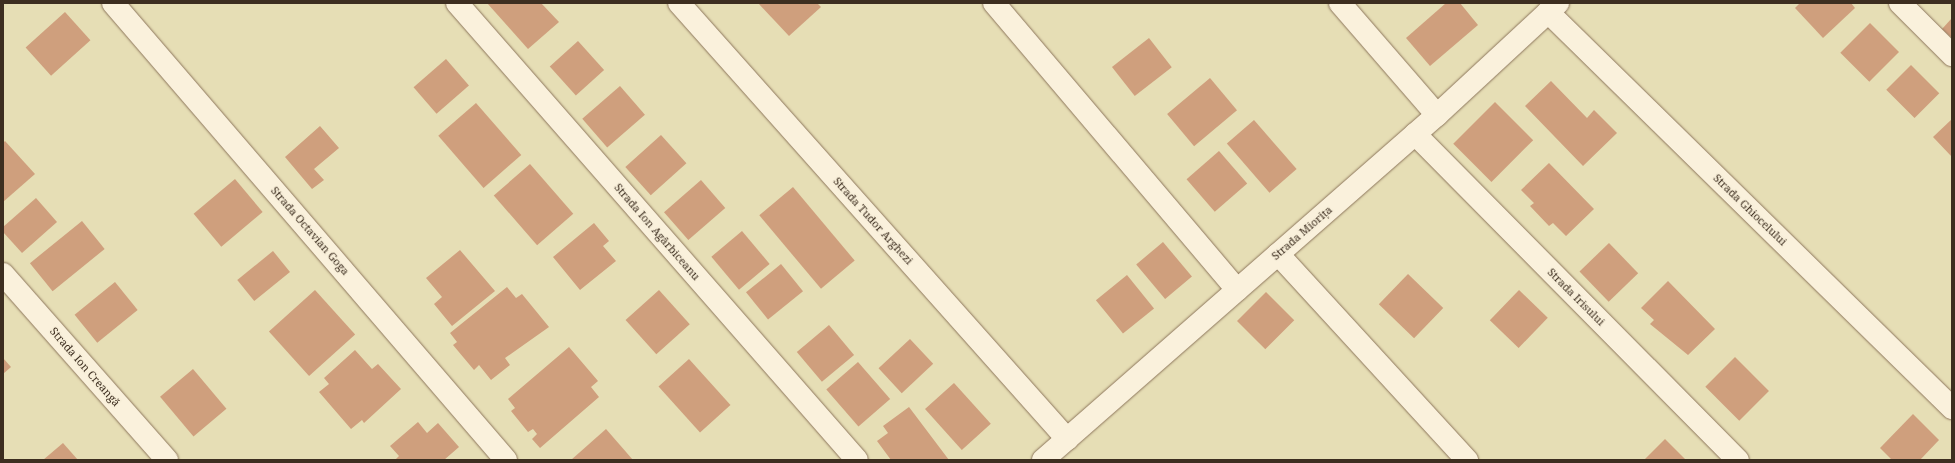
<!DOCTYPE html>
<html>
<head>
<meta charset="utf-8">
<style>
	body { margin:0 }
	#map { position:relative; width:1955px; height:463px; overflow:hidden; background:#f0e4c8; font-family:"Noto Serif",serif }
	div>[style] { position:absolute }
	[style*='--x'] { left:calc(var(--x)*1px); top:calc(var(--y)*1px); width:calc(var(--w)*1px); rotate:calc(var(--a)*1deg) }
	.farmland>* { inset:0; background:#e6deb5; transform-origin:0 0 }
	.building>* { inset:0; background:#cf9f7d; transform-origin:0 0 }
	.roads { filter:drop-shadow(0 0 1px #8d765c) drop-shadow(0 0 1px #8d765c) }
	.minor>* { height:22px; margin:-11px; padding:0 11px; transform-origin:11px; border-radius:11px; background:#faf1dc }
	span { translate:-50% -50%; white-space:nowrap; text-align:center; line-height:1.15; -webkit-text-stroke:3px #f7eed8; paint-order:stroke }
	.street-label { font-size:11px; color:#3d2e20 }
	.frame { position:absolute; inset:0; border:4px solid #3d2e20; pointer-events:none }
</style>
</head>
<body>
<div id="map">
	<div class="farmland">
		<i style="left:3px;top:3px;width:1949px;height:457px"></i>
	</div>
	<div class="building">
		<i style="clip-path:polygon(487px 3px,541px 3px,559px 22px,528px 49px)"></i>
		<i style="clip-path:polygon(758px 3px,817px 3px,821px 7px,789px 36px)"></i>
		<i style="clip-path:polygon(1446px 3px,1460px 3px,1478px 25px,1430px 66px,1406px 38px)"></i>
		<i style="clip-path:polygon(1800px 3px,1851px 3px,1855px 8px,1823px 38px,1795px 8px)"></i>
		<i style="left:65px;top:12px;width:38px;height:53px;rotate:48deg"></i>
		<i style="clip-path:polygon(1952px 18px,1952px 38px,1942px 29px)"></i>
		<i style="left:1870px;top:23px;width:41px;height:42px;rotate:45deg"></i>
		<i style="left:1149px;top:38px;width:37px;height:47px;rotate:52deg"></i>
		<i style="left:578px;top:41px;width:39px;height:38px;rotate:48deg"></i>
		<i style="left:446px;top:59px;width:35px;height:43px;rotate:49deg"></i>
		<i style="left:1911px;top:65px;width:40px;height:35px;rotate:45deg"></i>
		<i style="left:1210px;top:78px;width:42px;height:56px;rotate:50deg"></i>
		<i style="clip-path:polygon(1551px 81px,1587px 118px,1594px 110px,1617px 133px,1583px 166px,1525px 106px)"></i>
		<i style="left:620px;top:86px;width:38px;height:50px;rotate:49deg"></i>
		<i style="left:1495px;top:102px;width:54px;height:59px;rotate:45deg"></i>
		<i style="left:476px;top:103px;width:69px;height:50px;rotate:49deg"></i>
		<i style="clip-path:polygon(1952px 119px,1952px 157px,1933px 137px)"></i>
		<i style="left:1254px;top:120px;width:65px;height:36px;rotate:49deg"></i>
		<i style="clip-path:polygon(320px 126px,339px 148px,314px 169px,324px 180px,312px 189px,285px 157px)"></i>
		<i style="left:661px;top:135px;width:38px;height:48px;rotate:48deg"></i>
		<i style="clip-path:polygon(5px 141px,35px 174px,3px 202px,3px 143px)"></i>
		<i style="left:1219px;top:151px;width:43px;height:43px;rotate:49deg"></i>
		<i style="clip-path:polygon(1549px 163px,1594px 209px,1566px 236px,1553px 223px,1549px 226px,1530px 206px,1534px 203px,1521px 190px)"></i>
		<i style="left:530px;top:164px;width:66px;height:48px;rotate:49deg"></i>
		<i style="left:235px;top:179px;width:43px;height:54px;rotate:50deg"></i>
		<i style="left:701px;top:180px;width:37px;height:49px;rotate:49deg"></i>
		<i style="left:793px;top:187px;width:96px;height:44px;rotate:50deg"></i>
		<i style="clip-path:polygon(36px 198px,57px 222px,22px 253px,3px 232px,3px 227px)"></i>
		<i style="left:82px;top:221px;width:36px;height:67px;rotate:51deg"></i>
		<i style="clip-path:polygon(594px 223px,609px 241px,603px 246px,616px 261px,580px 290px,553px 257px)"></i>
		<i style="left:742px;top:231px;width:43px;height:40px;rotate:50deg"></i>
		<i style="left:1163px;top:242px;width:45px;height:35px;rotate:50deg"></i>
		<i style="left:1609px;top:243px;width:42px;height:41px;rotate:46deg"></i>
		<i style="clip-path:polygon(460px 250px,495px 291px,452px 326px,434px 304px,442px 297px,426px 278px)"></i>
		<i style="left:273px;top:251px;width:27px;height:46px;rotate:51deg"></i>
		<i style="left:781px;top:264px;width:35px;height:45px;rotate:51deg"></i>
		<i style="left:1408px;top:274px;width:49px;height:42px;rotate:44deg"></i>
		<i style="left:1127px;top:275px;width:43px;height:40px;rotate:51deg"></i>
		<i style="clip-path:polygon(1668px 281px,1715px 329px,1688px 355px,1650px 324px,1654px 320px,1641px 308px)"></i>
		<i style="left:115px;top:282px;width:36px;height:52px;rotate:51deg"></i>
		<i style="clip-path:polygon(507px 287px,516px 298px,522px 294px,549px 327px,505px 358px,510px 365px,491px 380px,479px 365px,474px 370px,453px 345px,457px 342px,450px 333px)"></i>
		<i style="left:315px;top:290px;width:60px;height:62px;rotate:48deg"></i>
		<i style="left:659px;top:290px;width:46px;height:45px;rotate:48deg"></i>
		<i style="left:1519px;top:290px;width:40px;height:42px;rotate:44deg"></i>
		<i style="left:1266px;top:292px;width:40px;height:41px;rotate:45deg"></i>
		<i style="left:829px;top:325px;width:39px;height:42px;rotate:50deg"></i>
		<i style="left:910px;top:339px;width:34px;height:43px;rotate:47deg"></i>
		<i style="clip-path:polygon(569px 347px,598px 381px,591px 387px,599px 397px,540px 448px,532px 439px,537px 434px,533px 429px,528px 432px,511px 411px,515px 408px,508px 399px)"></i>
		<i style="clip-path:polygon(355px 350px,372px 369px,378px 364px,401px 389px,364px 423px,362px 420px,351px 429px,319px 392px,329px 384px,324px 378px)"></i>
		<i style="left:1735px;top:357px;width:48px;height:42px;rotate:45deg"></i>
		<i style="clip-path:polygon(3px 358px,11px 367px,3px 374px)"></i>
		<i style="left:689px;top:359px;width:62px;height:41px;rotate:48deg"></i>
		<i style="left:858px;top:362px;width:49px;height:42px;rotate:49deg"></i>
		<i style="left:193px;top:369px;width:52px;height:43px;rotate:50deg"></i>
		<i style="left:954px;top:383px;width:55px;height:39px;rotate:48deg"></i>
		<i style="clip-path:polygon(909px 407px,949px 460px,891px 460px,877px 441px,888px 433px,883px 426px)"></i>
		<i style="clip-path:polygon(1913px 414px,1939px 440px,1920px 460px,1892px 460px,1880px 448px)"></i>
		<i style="clip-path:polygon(418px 422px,427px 433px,438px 423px,459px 447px,444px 460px,395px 460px,399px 456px,390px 446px)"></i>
		<i style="clip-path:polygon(606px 429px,633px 460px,571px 460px)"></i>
		<i style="clip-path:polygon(1665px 439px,1686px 460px,1644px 460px)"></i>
		<i style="clip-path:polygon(63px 443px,78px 460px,43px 460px)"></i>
	</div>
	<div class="roads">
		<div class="minor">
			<i style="--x:113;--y:3;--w:603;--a:49.31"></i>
			<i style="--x:457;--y:3;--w:607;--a:48.81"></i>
			<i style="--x:679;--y:3;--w:584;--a:48.33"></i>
			<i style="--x:994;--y:3;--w:376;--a:49.7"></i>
			<i style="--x:1340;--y:3;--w:148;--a:49.1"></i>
			<i style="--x:1900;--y:3;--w:74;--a:45"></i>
			<i style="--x:1548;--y:12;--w:566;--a:44.43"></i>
			<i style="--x:1415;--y:134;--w:459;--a:45.3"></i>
			<i style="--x:1278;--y:254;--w:280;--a:47.5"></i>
			<i style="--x:3;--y:274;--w:248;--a:48.6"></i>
			<i style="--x:1043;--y:460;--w:524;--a:-41.21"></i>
			<i style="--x:1437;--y:115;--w:165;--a:-42.8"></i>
		</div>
	</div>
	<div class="street-label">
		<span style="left:1750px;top:210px;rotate:44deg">Strada Ghiocelului</span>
		<span style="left:873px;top:221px;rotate:48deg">Strada Tudor Arghezi</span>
		<span style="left:310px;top:231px;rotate:49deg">Strada Octavian Goga</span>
		<span style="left:657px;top:232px;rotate:49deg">Strada Ion Agârbiceanu</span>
		<span style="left:1302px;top:233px;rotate:-41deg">Strada Miorița</span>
		<span style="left:1576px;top:297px;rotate:45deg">Strada Irisului</span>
		<span style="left:85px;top:367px;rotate:49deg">Strada Ion Creangă</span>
	</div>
	<div class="frame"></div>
</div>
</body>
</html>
